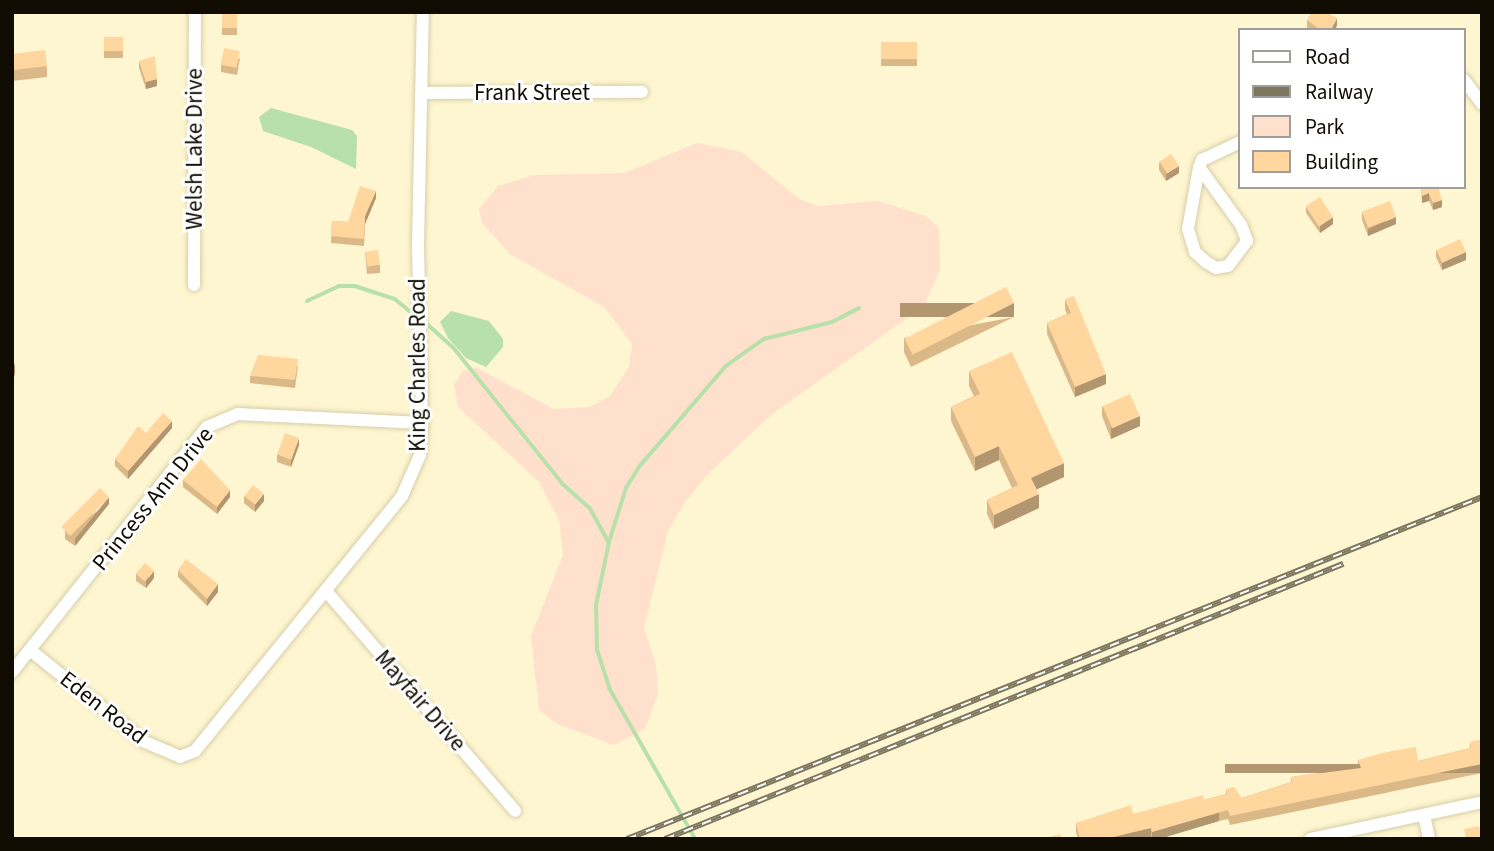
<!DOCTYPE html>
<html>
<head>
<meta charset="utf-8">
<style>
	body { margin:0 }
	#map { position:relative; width:1494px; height:851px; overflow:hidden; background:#fef6d0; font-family:"Source Sans 3",sans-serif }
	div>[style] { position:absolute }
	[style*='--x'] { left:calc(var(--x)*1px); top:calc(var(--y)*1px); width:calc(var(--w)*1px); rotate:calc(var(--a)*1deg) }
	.green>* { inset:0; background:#ffe0cd }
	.water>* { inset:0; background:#b7e0aa }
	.stream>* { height:3.5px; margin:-1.75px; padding:0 1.75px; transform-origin:1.75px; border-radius:1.75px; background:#b7e0aa }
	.roads { filter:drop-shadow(0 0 2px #d6cea9) drop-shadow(0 0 2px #d6cea9) }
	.minor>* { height:12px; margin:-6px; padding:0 6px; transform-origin:6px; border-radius:6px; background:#fff }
	.rail>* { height:6px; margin-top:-3px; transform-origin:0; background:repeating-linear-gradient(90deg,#fff 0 10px,#7d7760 0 20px); box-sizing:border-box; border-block:2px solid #7d7760 }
	.wall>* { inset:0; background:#dab888; transform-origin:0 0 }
	.shaded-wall>* { inset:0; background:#b2966f; transform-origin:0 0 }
	.building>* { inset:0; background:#fed69e; transform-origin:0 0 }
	span { translate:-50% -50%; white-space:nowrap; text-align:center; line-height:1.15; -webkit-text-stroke:6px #fff; paint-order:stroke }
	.street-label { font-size:23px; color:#100c02 }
	.frame { position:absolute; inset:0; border:14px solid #100c02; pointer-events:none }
	.legend { position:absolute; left:1238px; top:28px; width:228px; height:161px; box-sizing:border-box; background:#fff; border:2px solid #9f9e9a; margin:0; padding:9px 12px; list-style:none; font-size:21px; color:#100c02 }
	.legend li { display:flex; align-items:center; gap:14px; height:35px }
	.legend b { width:35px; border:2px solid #9f9e9a }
</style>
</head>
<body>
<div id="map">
	<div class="green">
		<i style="clip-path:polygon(697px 143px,742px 152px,799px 199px,818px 206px,878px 201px,926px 216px,939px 228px,940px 270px,924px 306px,771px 415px,708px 474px,685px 502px,668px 531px,644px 628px,656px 664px,658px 694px,645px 729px,614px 745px,557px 724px,539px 710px,531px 636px,563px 555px,559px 520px,539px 482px,458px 407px,454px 385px,463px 371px,477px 368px,554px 409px,590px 407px,610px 396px,629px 367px,632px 344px,604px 307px,510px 254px,482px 223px,479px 209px,498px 186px,535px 175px,625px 173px)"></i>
	</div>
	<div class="water">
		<i style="clip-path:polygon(271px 108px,352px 130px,357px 136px,356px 169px,311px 147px,263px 131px,259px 117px)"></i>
		<i style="clip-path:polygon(451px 311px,489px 321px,503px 339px,503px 347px,486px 367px,466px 358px,448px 338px,440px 322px)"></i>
	</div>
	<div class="stream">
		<i style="--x:307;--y:301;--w:35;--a:-25"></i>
		<i style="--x:339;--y:286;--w:16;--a:0"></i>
		<i style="--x:355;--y:286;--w:42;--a:18"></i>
		<i style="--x:395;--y:299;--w:26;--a:39"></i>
		<i style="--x:424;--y:321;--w:40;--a:42"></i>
		<i style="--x:454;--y:348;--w:174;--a:51.3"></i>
		<i style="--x:563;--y:484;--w:36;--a:42"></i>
		<i style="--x:590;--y:508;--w:39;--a:61"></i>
		<i style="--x:695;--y:839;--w:172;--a:-119.7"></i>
		<i style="--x:610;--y:690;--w:42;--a:-108"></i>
		<i style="--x:597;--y:650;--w:45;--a:-91.3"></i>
		<i style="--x:596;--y:605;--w:64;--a:-78.3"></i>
		<i style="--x:609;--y:542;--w:57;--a:-72.5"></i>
		<i style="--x:626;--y:488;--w:25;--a:-58"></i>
		<i style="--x:639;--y:467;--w:133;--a:-49.3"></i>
		<i style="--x:726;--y:366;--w:47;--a:-35.4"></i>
		<i style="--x:764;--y:339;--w:70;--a:-14"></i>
		<i style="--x:832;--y:322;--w:30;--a:-27"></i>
	</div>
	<div class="roads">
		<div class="minor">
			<i style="--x:1464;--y:80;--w:30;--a:53"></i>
			<i style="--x:422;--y:93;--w:220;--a:-0.3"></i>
			<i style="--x:1199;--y:167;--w:72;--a:54.1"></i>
			<i style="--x:1241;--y:225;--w:17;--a:69"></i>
			<i style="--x:1247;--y:241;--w:31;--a:127"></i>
			<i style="--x:1228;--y:266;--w:12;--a:171"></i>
			<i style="--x:1216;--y:268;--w:12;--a:-149"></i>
			<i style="--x:1206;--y:262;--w:15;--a:-138"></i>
			<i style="--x:1195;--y:252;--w:24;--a:-107"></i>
			<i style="--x:1188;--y:229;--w:63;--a:-79.9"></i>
			<i style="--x:1199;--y:167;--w:8;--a:-67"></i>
			<i style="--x:1202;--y:160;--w:42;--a:-25.3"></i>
			<i style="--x:194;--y:285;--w:273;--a:-89.8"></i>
			<i style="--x:326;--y:591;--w:290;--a:49.3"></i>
			<i style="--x:30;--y:650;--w:147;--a:38.7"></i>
			<i style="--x:145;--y:742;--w:38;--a:23"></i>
			<i style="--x:180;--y:757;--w:16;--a:-22"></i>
			<i style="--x:195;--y:751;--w:328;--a:-50.9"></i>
			<i style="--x:402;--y:496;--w:45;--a:-66.3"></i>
			<i style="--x:420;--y:455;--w:32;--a:-86"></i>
			<i style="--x:422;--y:423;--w:178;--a:-91.3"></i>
			<i style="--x:418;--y:245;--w:233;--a:-88.8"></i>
			<i style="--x:12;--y:672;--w:313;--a:-51.5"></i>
			<i style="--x:207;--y:427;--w:34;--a:-23"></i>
			<i style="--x:238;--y:414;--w:184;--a:2.8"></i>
			<i style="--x:1424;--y:815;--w:25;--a:78"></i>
			<i style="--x:1310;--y:839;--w:176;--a:-12.1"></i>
		</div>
	</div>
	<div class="rail">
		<i style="--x:627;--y:839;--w:921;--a:-21.8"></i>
		<i style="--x:665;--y:839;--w:732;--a:-22.08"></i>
	</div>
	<div class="wall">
		<i style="left:222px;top:13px;width:15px;height:22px"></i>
		<i style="clip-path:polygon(1307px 20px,1337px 25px,1335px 30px,1310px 30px,1307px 28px)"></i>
		<i style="left:104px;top:37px;width:19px;height:21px"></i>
		<i style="left:881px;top:42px;width:36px;height:24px"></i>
		<i style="clip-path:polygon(12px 54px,47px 66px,47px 77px,12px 81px)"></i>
		<i style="clip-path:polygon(240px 58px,237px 75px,221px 72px,221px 65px)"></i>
		<i style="clip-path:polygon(139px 61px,157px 86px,146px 89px,139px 68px)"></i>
		<i style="clip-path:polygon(1159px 162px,1179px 173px,1166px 181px,1159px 170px)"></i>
		<i style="clip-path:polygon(1421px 187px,1438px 187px,1442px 207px,1433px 210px,1429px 201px,1422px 203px)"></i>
		<i style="clip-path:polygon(376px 198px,365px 224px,364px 246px,331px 243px,332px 221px,348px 222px)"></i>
		<i style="clip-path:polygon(1306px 206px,1333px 224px,1320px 233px,1306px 213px)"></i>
		<i style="clip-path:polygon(1362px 213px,1396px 224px,1368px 236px,1362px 220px)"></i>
		<i style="clip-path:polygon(1436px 250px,1466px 260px,1442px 270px,1436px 257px)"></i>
		<i style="clip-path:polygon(365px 252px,380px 265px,380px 273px,367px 274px)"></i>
		<i style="clip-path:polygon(1065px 299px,1106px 384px,1075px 397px,1047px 334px,1047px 323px,1067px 314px,1065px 310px)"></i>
		<i style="clip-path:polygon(1014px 317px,911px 367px,904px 352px,904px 338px)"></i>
		<i style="clip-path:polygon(298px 366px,295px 388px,250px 383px,250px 376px)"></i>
		<i style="clip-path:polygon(969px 371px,1064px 477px,1037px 489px,1039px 508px,994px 529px,987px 514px,987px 500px,1012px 488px,999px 460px,975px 471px,951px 421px,951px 407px,974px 396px,969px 386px)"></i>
		<i style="clip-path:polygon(1102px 406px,1140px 426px,1111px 439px,1102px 416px)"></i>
		<i style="clip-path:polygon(172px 428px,128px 479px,115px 466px,115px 459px,146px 433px)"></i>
		<i style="clip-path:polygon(299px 445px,291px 467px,277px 462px,277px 455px)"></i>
		<i style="clip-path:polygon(183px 480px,230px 497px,217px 514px,183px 487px)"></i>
		<i style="clip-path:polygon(244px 496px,264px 501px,255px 512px,244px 503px)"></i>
		<i style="clip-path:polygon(109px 504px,75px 546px,65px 539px,65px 531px)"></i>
		<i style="clip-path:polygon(178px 570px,218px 592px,207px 606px,178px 577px)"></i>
		<i style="clip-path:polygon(136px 574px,154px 578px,146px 588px,136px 581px)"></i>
		<i style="clip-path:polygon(1470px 742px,1482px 773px,1230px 825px,1228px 819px,1219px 821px,1159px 839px,1151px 839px,1151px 837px,1142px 839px,1078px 839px,1076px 832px,1076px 823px,1133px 814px,1204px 800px,1226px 794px,1226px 789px,1242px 798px,1291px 782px,1291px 777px,1358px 768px,1358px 760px,1418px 761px,1470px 748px)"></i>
	</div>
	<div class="shaded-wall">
		<i style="clip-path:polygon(1337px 18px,1337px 25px,1335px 30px,1331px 30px)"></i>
		<i style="clip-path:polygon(157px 79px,157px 86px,146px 89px,146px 82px)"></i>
		<i style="clip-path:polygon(1179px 166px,1179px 173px,1166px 181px,1166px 174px)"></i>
		<i style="clip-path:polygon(376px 191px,376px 198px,365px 224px,364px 246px,365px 216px)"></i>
		<i style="clip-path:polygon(1429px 193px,1429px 201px,1422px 203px,1422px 196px)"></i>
		<i style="clip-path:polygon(1442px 200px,1442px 207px,1433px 210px,1433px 203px)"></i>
		<i style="clip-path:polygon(1333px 217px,1333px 224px,1320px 233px,1320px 226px)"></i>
		<i style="clip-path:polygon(1396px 217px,1396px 224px,1368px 236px,1368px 229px)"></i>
		<i style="clip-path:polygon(1466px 252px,1466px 260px,1442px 270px,1442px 263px)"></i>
		<i style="left:1014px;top:303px;width:14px;height:114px;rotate:90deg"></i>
		<i style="clip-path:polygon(15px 363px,15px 374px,12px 382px,12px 371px)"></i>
		<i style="clip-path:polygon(1106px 374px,1106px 384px,1075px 397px,1075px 387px)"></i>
		<i style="clip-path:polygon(1140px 416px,1140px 426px,1111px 439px,1111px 428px)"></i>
		<i style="clip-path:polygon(172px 421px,172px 428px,128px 479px,128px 471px)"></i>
		<i style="clip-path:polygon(299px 438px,299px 445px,291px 467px,291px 460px)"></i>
		<i style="clip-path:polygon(999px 446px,999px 460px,975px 471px,975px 457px)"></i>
		<i style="clip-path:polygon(1064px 463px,1064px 477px,1031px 492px,1031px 478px)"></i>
		<i style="clip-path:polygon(230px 490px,230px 497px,217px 514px,217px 507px)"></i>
		<i style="clip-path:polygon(264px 494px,264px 501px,255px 512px,255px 504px)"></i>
		<i style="clip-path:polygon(1039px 494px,1039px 508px,994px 529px,994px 515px)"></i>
		<i style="clip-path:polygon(109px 497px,109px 504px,75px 546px,75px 539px)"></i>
		<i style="clip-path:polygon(154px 571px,154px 578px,146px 588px,146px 581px)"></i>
		<i style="clip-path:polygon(218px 584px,218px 592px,207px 606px,207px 599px)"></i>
		<i style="left:1482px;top:764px;width:9px;height:257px;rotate:90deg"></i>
		<i style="clip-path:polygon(1219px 812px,1219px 821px,1159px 839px,1152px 839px,1152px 832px)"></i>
		<i style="clip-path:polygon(1151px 828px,1151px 837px,1142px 839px,1105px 839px)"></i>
	</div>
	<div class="building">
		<i style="clip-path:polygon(1312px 12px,1326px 12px,1337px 18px,1331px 30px,1320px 30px,1307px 20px)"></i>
		<i style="left:222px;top:13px;width:15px;height:15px"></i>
		<i style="left:104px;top:37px;width:19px;height:14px"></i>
		<i style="left:881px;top:42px;width:36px;height:17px"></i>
		<i style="left:224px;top:48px;width:16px;height:17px;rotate:11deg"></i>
		<i style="left:45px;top:50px;width:16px;height:33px;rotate:83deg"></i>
		<i style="clip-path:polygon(155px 56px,157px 79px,146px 82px,139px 61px)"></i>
		<i style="left:1171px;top:154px;width:14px;height:14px;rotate:56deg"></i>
		<i style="clip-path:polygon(360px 186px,376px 191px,365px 216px,364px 239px,331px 236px,332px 221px,348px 222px)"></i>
		<i style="clip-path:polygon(1421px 187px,1438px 187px,1442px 200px,1433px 203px,1429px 193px,1422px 196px)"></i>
		<i style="left:1320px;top:197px;width:24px;height:17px;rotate:57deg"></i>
		<i style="left:1390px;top:201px;width:17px;height:30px;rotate:69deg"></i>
		<i style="left:1460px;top:239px;width:14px;height:26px;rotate:65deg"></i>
		<i style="left:378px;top:250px;width:15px;height:13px;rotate:82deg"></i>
		<i style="left:1006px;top:287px;width:18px;height:114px;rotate:63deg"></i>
		<i style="clip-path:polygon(1074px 296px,1106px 374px,1075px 387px,1047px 323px,1071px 313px,1065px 299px)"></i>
		<i style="clip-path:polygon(1012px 352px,1064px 463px,1031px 478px,1039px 494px,994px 515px,987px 500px,1018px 485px,999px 446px,975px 457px,951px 407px,980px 394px,969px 371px)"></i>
		<i style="clip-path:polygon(258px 355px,298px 359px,295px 380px,250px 376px)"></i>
		<i style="left:1130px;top:394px;width:24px;height:30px;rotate:66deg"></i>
		<i style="clip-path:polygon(163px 413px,172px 421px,128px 471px,115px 459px,138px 426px,146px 433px)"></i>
		<i style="left:285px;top:433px;width:15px;height:23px;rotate:20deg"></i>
		<i style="clip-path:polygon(201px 459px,230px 490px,217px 507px,183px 480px)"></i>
		<i style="left:253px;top:485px;width:14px;height:14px;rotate:39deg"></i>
		<i style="left:100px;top:488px;width:13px;height:55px;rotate:45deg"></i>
		<i style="clip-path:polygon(186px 559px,218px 584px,207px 599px,178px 570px)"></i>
		<i style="left:145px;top:563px;width:12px;height:14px;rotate:42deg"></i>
		<i style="clip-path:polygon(1482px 739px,1482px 764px,1230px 816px,1228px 810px,1152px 832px,1151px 828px,1105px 839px,1080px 839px,1076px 823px,1131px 805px,1133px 814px,1203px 795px,1204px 800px,1227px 794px,1226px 789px,1234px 787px,1242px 798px,1292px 782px,1291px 777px,1361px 768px,1358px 760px,1382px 753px,1416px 747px,1418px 761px,1471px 748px,1470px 742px)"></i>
		<i style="clip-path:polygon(1479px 826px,1482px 839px,1466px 839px,1464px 829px)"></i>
		<i style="clip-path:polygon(1060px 834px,1062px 839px,1044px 839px)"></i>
	</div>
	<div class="street-label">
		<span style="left:532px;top:93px">Frank Street</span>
		<span style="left:195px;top:149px;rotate:-90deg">Welsh Lake Drive</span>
		<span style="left:418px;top:365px;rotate:-90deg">King Charles Road</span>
		<span style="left:153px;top:499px;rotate:-51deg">Princess Ann Drive</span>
		<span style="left:420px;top:701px;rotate:49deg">Mayfair Drive</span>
		<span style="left:103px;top:708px;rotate:38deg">Eden Road</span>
	</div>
	<div class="frame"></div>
	<ul class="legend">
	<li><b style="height:9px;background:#fff"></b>Road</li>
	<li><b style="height:9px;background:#7d7760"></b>Railway</li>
	<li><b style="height:19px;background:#ffe0cd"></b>Park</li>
	<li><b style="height:19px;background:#fed69e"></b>Building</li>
	</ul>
</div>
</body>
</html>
